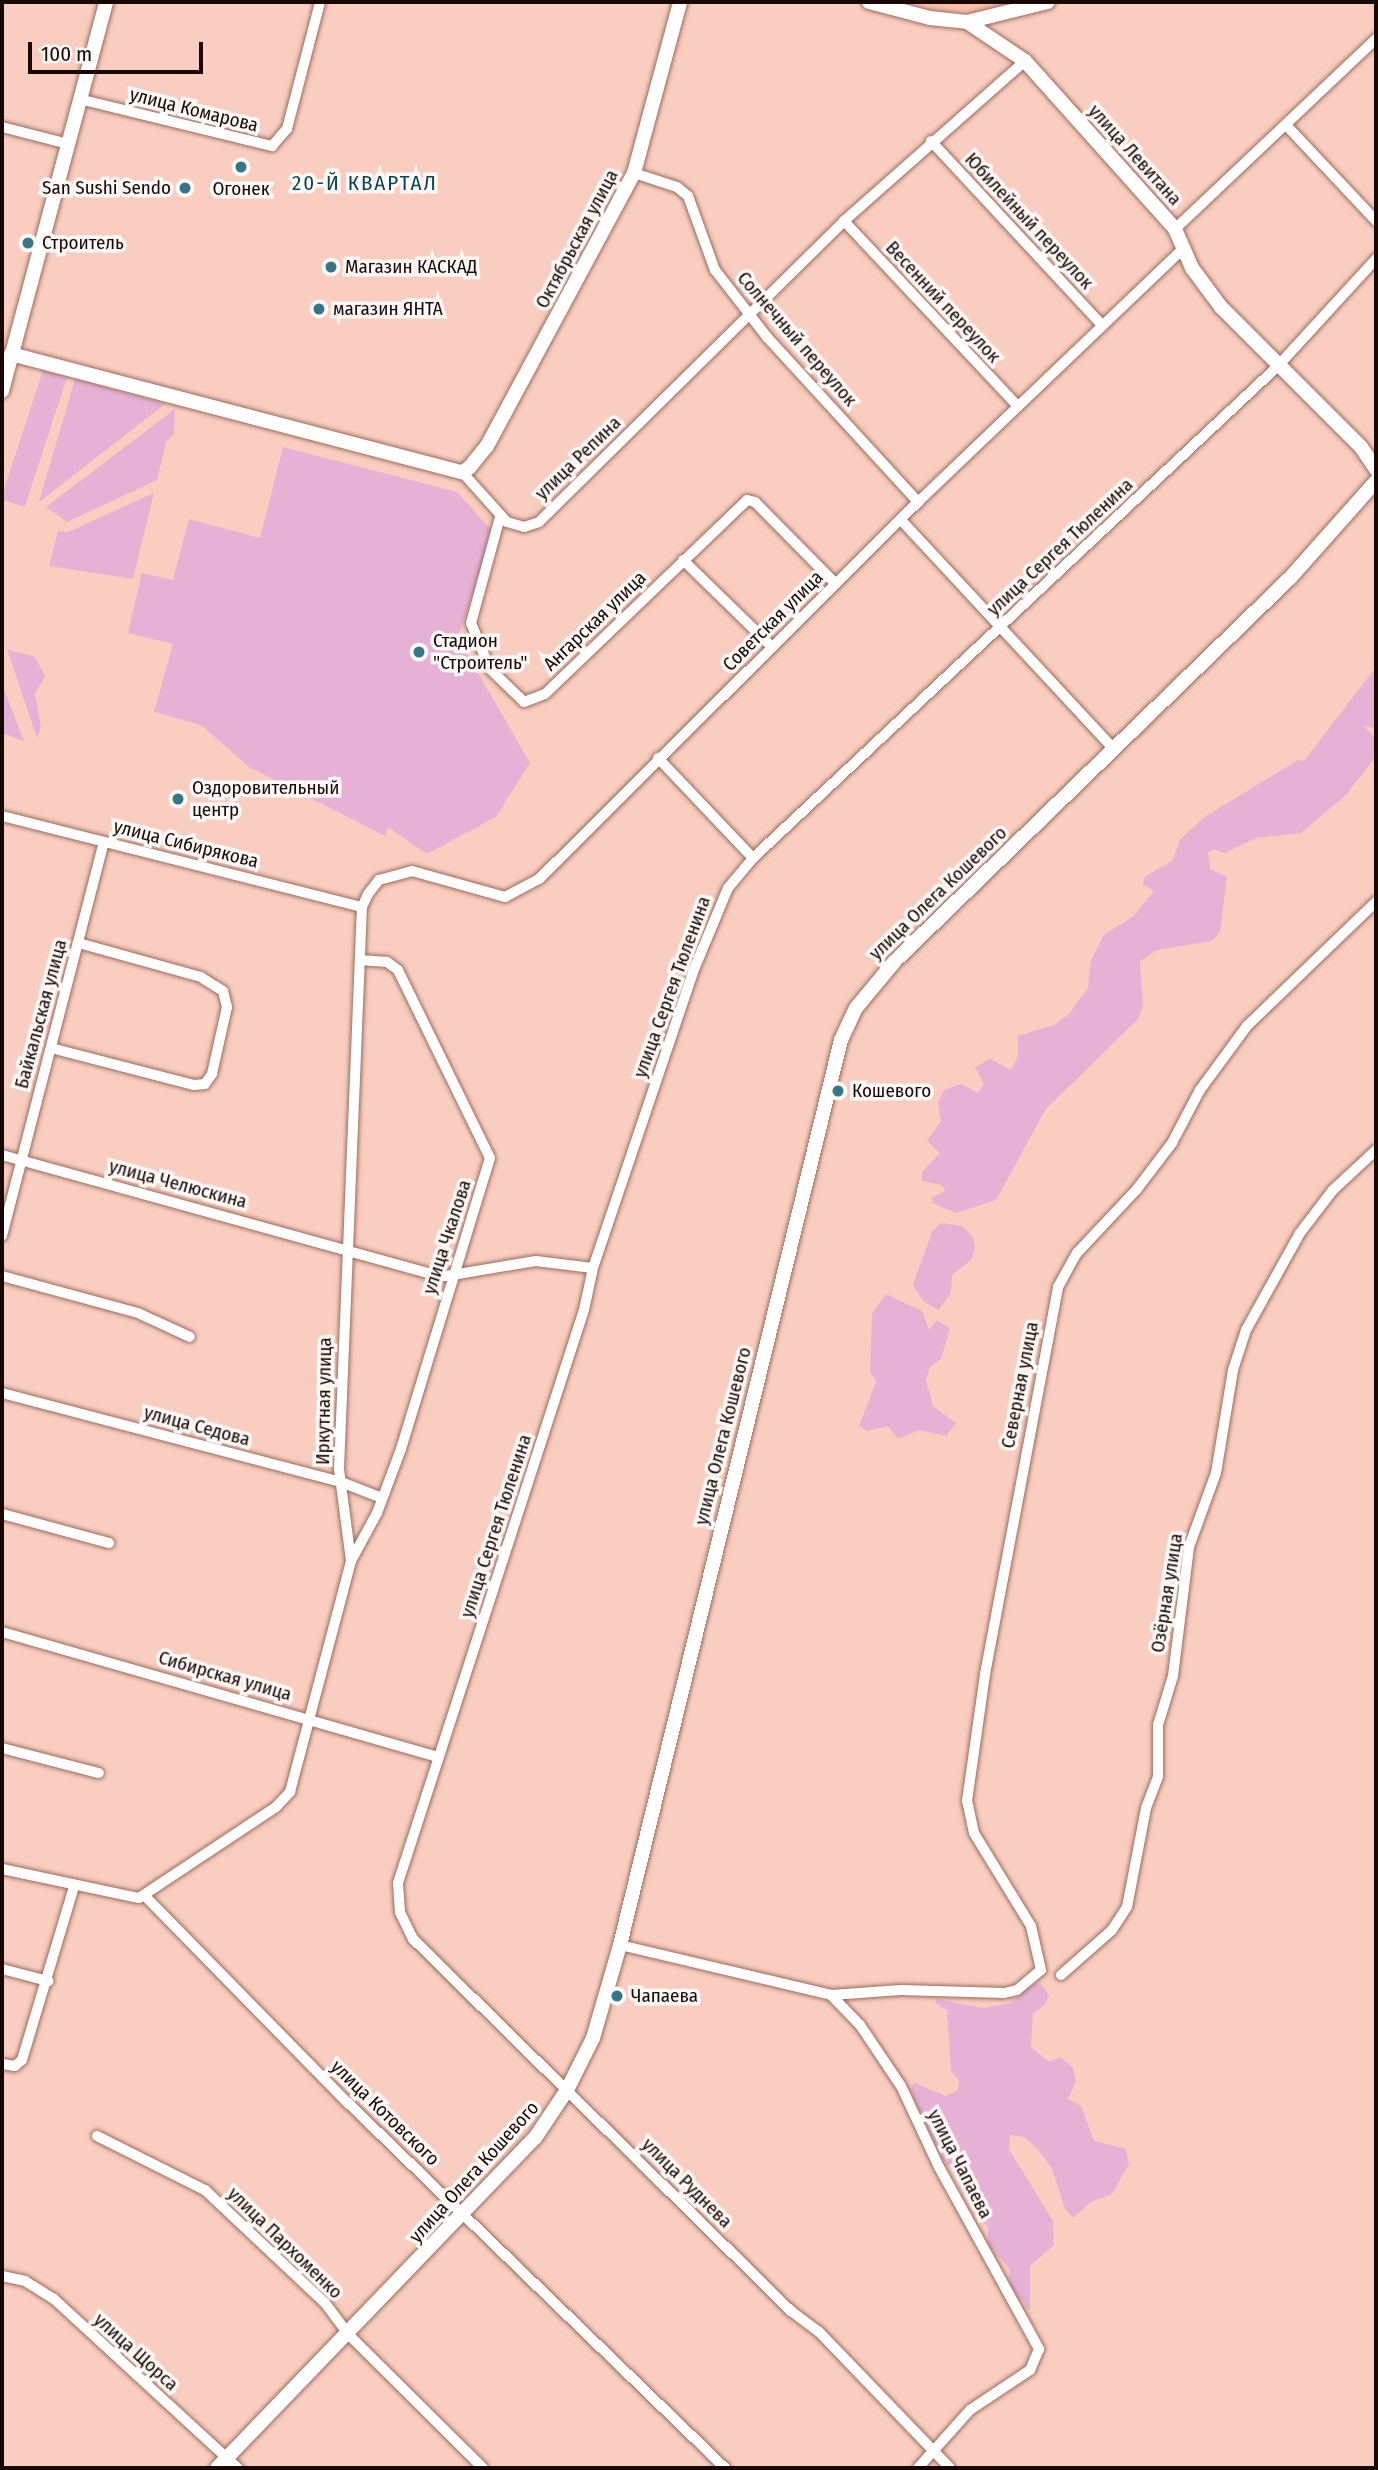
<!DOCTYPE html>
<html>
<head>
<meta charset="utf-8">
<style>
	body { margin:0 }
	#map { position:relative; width:1378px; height:2470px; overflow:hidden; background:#f9cec0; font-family:"Fira Sans Condensed",sans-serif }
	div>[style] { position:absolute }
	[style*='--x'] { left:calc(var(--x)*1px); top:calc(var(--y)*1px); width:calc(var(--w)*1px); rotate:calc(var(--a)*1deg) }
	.built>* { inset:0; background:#fec0ad }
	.green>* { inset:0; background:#e5b2d5; transform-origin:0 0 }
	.roads { filter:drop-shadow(0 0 2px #9c6c5d) drop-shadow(0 0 2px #9c6c5d) }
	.minor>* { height:10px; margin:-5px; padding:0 5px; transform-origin:5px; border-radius:5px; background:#fff }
	.tertiary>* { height:14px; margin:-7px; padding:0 7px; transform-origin:7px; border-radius:7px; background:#fff }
	.dots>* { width:19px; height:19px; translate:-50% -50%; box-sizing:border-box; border:4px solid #fef9f7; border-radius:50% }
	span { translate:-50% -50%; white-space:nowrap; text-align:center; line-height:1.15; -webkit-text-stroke:7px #fef9f7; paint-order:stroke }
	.street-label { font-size:19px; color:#180703 }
	.poi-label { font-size:19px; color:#180703 }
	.right { translate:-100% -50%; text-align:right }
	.left { translate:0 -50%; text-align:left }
	.neighbourhood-label { font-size:21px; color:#094452; letter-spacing:2px }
	.frame { position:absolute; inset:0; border:4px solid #180703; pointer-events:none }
	.scale { position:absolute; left:28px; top:42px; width:175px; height:32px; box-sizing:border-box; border:4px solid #180703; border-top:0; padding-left:9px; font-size:21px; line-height:24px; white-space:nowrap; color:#180703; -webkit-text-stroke:5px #fef9f7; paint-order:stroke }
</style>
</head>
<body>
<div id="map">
	<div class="built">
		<i style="clip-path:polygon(910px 2px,1024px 2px,987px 12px,945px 11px)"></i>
	</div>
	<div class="green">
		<i style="left:43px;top:370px;width:25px;height:136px;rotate:18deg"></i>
		<i style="clip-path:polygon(75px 379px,165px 404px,39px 502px)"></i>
		<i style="clip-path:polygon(175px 409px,174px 434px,166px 442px,157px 480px,67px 522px,46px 507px)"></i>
		<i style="clip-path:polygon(283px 447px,457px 492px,493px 532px,458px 638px,530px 763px,496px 817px,427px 854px,388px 827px,385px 836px,249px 767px,201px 725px,154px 712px,173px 644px,128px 633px,142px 573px,173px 580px,189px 519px,260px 538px)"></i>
		<i style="clip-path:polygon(154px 493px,133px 579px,49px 566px,58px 531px,68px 532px)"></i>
		<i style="clip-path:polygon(7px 649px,35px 657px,45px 676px,35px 694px,41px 727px,37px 738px)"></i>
		<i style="clip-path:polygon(1376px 667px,1376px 728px,1363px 726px,1376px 738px,1376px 756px,1347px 794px,1301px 833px,1256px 838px,1225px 853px,1213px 849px,1208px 853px,1210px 869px,1227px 877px,1220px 932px,1212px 941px,1157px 950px,1140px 961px,1143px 1008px,1138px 1019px,1046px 1109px,996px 1200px,956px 1213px,934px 1204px,931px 1198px,945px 1191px,942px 1185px,922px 1181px,922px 1172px,940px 1153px,927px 1141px,941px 1121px,938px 1102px,944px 1090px,961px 1084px,978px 1093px,984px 1084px,975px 1067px,990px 1059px,1011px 1070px,1018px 1056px,1018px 1036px,1054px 1025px,1069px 1014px,1088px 988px,1091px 961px,1104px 935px,1134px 916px,1154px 891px,1143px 885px,1144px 877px,1172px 861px,1180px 840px,1203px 818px,1298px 760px,1304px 761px)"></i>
		<i style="clip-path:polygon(2px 684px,24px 741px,2px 733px)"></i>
		<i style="clip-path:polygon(941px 1223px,962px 1226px,973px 1237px,975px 1249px,971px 1260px,952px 1275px,951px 1292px,939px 1310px,924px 1302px,913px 1285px,932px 1232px)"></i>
		<i style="clip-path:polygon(886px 1294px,922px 1311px,929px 1330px,937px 1320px,950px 1329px,941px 1359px,930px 1367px,926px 1380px,933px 1406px,956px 1423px,946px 1436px,919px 1430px,898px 1439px,888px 1426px,867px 1431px,859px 1426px,876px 1382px,870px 1371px,872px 1314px)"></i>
		<i style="clip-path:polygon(1040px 1983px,1049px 1995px,1045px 2005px,1033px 2013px,1031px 2047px,1049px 2062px,1060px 2057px,1073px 2068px,1076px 2081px,1068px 2099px,1081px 2106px,1094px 2141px,1126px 2149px,1129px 2164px,1112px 2194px,1091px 2202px,1073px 2218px,1065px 2209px,1052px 2169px,1037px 2148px,1024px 2137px,1010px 2135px,1009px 2149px,1053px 2221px,1054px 2245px,1030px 2266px,1030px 2311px,1009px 2286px,1010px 2269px,988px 2245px,988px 2227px,973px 2212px,974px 2199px,962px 2191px,954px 2172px,940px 2156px,910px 2089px,914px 2083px,946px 2096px,958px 2090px,959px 2081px,951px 2071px,947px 2010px,935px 2003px,937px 1999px,983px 2008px,1011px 2003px,1030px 1985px)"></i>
	</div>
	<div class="roads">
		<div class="minor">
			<i style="--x:79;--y:99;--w:199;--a:13.7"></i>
			<i style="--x:272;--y:146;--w:23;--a:-49"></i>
			<i style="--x:287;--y:129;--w:131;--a:-75.4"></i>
			<i style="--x:1286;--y:125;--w:132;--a:46.8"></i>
			<i style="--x:2;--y:127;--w:68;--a:14.4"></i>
			<i style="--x:931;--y:141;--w:251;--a:47.1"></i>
			<i style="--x:634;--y:173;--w:45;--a:18"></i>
			<i style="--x:677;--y:187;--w:14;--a:39"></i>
			<i style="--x:688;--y:196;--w:79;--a:70"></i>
			<i style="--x:715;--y:270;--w:85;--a:52.2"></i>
			<i style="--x:767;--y:337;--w:224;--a:47.5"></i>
			<i style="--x:844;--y:221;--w:254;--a:46.8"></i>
			<i style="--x:1175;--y:229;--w:277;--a:-43.4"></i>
			<i style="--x:462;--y:472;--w:67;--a:48"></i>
			<i style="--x:507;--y:522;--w:18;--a:16"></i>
			<i style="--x:524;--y:527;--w:16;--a:-18"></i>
			<i style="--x:539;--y:522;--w:429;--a:-44.6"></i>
			<i style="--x:844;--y:221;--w:242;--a:-41.5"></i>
			<i style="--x:500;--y:517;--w:110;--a:105.3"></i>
			<i style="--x:471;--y:623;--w:50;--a:67.6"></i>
			<i style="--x:490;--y:669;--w:47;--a:44.1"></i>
			<i style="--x:524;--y:702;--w:22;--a:-21"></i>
			<i style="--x:545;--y:694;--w:280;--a:-43.8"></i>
			<i style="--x:747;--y:500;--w:8;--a:14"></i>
			<i style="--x:755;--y:502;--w:115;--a:45.4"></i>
			<i style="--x:901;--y:520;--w:310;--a:47.1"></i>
			<i style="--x:683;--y:560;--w:124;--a:44.3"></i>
			<i style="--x:658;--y:758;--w:138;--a:46.5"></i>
			<i style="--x:2;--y:816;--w:371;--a:14.2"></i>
			<i style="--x:51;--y:1048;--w:148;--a:14.5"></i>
			<i style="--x:194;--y:1085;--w:11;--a:-5"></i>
			<i style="--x:205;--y:1084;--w:12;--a:-55"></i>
			<i style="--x:212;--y:1074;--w:69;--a:-77.4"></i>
			<i style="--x:227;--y:1007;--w:16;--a:-104"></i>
			<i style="--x:223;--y:991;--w:26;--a:-148"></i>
			<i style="--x:201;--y:977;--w:128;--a:-164.5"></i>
			<i style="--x:2;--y:1155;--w:446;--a:15.5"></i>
			<i style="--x:432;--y:1274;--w:14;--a:8"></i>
			<i style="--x:446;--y:1276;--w:91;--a:-9.5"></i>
			<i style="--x:536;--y:1261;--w:57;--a:7"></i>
			<i style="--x:2;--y:1236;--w:407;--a:-75.5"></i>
			<i style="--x:2;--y:1276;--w:141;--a:15.2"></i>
			<i style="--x:138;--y:1313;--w:57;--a:24.8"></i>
			<i style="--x:2;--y:1393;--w:350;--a:14.7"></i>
			<i style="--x:341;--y:1482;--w:44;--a:21.3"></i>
			<i style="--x:2;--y:1514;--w:111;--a:15.2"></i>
			<i style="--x:352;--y:1559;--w:52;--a:-61.5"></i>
			<i style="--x:377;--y:1513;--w:68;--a:-69.4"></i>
			<i style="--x:401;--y:1449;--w:304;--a:-73"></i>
			<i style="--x:490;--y:1158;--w:209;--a:-116.1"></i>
			<i style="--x:398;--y:970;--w:14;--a:-144"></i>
			<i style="--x:387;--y:962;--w:27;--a:-176"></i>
			<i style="--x:2;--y:1632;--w:454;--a:16"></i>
			<i style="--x:2;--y:1748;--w:100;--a:14.5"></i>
			<i style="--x:2;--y:1869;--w:140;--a:12"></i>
			<i style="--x:139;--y:1898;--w:164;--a:-33.6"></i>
			<i style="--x:276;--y:1807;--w:21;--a:-47"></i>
			<i style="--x:290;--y:1792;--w:239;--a:-75.2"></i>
			<i style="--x:351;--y:1561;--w:93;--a:-97.4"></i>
			<i style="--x:339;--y:1469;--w:562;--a:-87.66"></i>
			<i style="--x:362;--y:907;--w:14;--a:-65"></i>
			<i style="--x:368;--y:894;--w:18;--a:-52"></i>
			<i style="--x:379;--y:880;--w:34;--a:-15"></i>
			<i style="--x:412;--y:871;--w:97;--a:15.6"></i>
			<i style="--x:505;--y:897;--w:38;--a:-28"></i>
			<i style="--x:539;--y:879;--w:535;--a:-44.85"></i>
			<i style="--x:918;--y:502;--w:365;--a:-43.7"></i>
			<i style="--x:145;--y:1896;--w:290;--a:45.6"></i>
			<i style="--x:348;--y:2103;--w:525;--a:44.07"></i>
			<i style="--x:620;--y:1945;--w:217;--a:13.3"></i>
			<i style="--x:831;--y:1995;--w:42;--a:46"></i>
			<i style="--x:860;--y:2025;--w:73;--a:56.1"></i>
			<i style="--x:901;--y:2086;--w:89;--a:64.9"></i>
			<i style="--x:939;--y:2167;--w:208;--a:61.2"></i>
			<i style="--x:1039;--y:2349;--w:23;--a:113"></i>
			<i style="--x:1030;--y:2370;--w:72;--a:146.3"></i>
			<i style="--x:970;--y:2410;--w:78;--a:131.9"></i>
			<i style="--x:2;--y:1969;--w:48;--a:14.6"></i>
			<i style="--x:1061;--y:1975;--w:68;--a:-41.4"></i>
			<i style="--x:1112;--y:1930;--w:27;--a:-57"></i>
			<i style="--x:1127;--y:1907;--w:101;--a:-79.1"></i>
			<i style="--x:1146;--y:1808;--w:34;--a:-69"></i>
			<i style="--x:1158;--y:1776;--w:51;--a:-90"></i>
			<i style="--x:1158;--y:1725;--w:51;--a:-73"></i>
			<i style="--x:1173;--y:1676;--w:130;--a:-82.9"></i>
			<i style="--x:1189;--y:1547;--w:79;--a:-70"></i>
			<i style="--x:1216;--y:1473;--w:104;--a:-80.6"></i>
			<i style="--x:1233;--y:1370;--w:42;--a:-72"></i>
			<i style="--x:1246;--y:1330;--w:111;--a:-60.9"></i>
			<i style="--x:1300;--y:1233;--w:54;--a:-52.5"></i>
			<i style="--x:1333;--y:1190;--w:59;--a:-42.9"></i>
			<i style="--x:831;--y:1995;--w:70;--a:-4.1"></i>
			<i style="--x:901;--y:1990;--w:103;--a:1.7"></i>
			<i style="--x:1004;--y:1993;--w:13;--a:-13"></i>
			<i style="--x:1017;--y:1990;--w:31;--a:-40"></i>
			<i style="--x:1041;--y:1970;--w:45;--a:-102.8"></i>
			<i style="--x:1031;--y:1926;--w:109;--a:-121.5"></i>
			<i style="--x:974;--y:1833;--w:33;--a:-102"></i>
			<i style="--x:967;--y:1801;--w:128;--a:-81.9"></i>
			<i style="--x:985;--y:1674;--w:394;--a:-79.3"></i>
			<i style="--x:1058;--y:1287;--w:39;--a:-61"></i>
			<i style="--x:1077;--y:1253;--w:88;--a:-46.8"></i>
			<i style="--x:1137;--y:1189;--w:58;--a:-52.7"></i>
			<i style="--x:1172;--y:1143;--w:60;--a:-62.2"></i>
			<i style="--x:1200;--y:1090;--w:79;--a:-53.7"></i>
			<i style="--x:1247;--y:1026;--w:179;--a:-43.9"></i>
			<i style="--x:2;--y:2064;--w:13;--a:9"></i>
			<i style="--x:15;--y:2066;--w:9;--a:-41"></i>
			<i style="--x:22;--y:2060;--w:181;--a:-73.3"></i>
			<i style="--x:97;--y:2136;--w:121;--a:26.6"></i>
			<i style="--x:205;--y:2190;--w:165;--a:43.3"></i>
			<i style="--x:325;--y:2303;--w:39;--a:53"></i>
			<i style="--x:348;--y:2334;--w:190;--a:44.8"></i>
			<i style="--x:2;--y:2276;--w:24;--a:12"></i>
			<i style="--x:25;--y:2281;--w:34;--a:32"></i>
			<i style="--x:54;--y:2299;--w:250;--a:42.6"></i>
			<i style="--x:950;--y:2468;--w:189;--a:-133.9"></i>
			<i style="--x:819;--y:2332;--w:35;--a:-143"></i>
			<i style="--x:791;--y:2311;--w:530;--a:-135.46"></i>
			<i style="--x:413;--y:1939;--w:30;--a:-116"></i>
			<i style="--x:400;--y:1912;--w:29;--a:-94"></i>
			<i style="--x:398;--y:1883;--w:602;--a:-72.02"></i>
			<i style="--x:584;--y:1310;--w:43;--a:-77.9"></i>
			<i style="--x:593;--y:1268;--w:312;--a:-71.3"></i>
			<i style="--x:693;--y:972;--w:91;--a:-67.4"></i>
			<i style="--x:728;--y:888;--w:39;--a:-50"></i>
			<i style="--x:753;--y:858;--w:718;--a:-43.14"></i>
			<i style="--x:1277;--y:367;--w:147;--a:-47.5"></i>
		</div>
		<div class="tertiary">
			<i style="--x:869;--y:2;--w:63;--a:14.7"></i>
			<i style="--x:930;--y:18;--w:37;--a:6"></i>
			<i style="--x:967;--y:22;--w:70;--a:33.9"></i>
			<i style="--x:1025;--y:61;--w:225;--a:48.2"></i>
			<i style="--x:1175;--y:229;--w:43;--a:66.4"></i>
			<i style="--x:1192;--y:268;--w:49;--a:53.4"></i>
			<i style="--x:1221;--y:307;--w:198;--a:45"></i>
			<i style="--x:1361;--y:447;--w:27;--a:56"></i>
			<i style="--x:967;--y:22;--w:83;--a:-13.9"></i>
			<i style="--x:11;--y:354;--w:466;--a:14.7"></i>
			<i style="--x:462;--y:472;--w:8;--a:-30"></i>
			<i style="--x:469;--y:468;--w:28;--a:-51"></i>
			<i style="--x:487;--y:446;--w:310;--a:-61.7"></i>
			<i style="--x:634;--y:173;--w:177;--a:-74.9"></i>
			<i style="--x:2;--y:391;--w:403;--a:-75"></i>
			<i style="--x:217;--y:2468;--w:458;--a:-46.1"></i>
			<i style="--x:535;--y:2138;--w:58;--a:-56.3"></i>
			<i style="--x:567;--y:2090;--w:58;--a:-63.4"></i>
			<i style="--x:593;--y:2038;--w:97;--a:-73.8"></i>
			<i style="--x:620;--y:1945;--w:932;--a:-76.28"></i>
			<i style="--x:841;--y:1040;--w:35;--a:-65"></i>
			<i style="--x:856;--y:1008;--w:61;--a:-50.3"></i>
			<i style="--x:895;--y:961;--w:550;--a:-44.12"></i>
			<i style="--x:1290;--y:578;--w:130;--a:-48.4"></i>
		</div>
	</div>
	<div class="dots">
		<i style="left:241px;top:167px;background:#357789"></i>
		<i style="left:185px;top:188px;background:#357789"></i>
		<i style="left:28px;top:243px;background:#357789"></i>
		<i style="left:331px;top:267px;background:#357789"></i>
		<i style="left:319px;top:309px;background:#357789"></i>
		<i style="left:419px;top:652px;background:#357789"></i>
		<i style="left:178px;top:799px;background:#357789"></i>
		<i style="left:838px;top:1091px;background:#357789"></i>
		<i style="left:617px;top:1996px;background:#357789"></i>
	</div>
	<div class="street-label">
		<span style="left:194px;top:110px;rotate:14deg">улица Комарова</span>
		<span style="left:1135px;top:155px;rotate:48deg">улица Левитана</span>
		<span style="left:1029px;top:221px;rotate:47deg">Юбилейный переулок</span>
		<span style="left:577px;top:239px;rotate:-62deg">Октябрьская улица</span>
		<span style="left:943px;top:302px;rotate:47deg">Весенний переулок</span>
		<span style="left:797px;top:339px;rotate:49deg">Солнечный переулок</span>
		<span style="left:578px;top:458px;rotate:-44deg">улица Репина</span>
		<span style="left:1060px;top:547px;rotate:-43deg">улица Сергея Тюленина</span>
		<span style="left:595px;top:621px;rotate:-44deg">Ангарская улица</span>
		<span style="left:773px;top:621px;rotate:-45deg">Советская улица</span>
		<span style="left:186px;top:844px;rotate:14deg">улица Сибирякова</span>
		<span style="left:938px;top:893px;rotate:-44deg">улица Олега Кошевого</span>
		<span style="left:672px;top:987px;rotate:-70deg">улица Сергея Тюленина</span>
		<span style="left:41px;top:1014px;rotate:-75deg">Байкальская улица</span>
		<span style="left:178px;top:1184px;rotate:15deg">улица Челюскина</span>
		<span style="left:447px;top:1237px;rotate:-72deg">улица Чкалова</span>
		<span style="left:1020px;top:1385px;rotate:-79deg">Северная улица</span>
		<span style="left:324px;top:1401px;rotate:-89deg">Иркутная улица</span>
		<span style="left:197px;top:1426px;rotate:15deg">улица Седова</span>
		<span style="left:723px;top:1436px;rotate:-76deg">улица Олега Кошевого</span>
		<span style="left:496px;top:1526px;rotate:-72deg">улица Сергея Тюленина</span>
		<span style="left:1167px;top:1593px;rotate:-81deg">Озёрная улица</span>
		<span style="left:225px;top:1676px;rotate:16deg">Сибирская улица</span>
		<span style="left:385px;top:2113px;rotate:44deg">улица Котовского</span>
		<span style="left:960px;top:2164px;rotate:63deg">улица Чапаева</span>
		<span style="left:474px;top:2172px;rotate:-48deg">улица Олега Кошевого</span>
		<span style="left:687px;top:2183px;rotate:45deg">улица Руднева</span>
		<span style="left:285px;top:2243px;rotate:44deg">улица Пархоменко</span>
		<span style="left:136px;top:2352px;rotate:42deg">улица Щорса</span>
	</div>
	<div class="poi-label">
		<span class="right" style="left:171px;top:188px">San Sushi Sendo</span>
		<span style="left:241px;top:189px">Огонек</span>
		<span class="left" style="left:42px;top:243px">Строитель</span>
		<span class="left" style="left:345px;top:267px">Магазин КАСКАД</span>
		<span class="left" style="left:333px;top:309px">магазин ЯНТА</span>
		<span class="left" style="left:433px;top:652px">Стадион<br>"Строитель"</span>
		<span class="left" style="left:192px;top:799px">Оздоровительный<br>центр</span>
		<span class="left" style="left:852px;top:1091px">Кошевого</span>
		<span class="left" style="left:631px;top:1996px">Чапаева</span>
	</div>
	<div class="neighbourhood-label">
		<span style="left:365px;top:183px">20-Й КВАРТАЛ</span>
	</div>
	<div class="frame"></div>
	<div class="scale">100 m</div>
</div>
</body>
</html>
